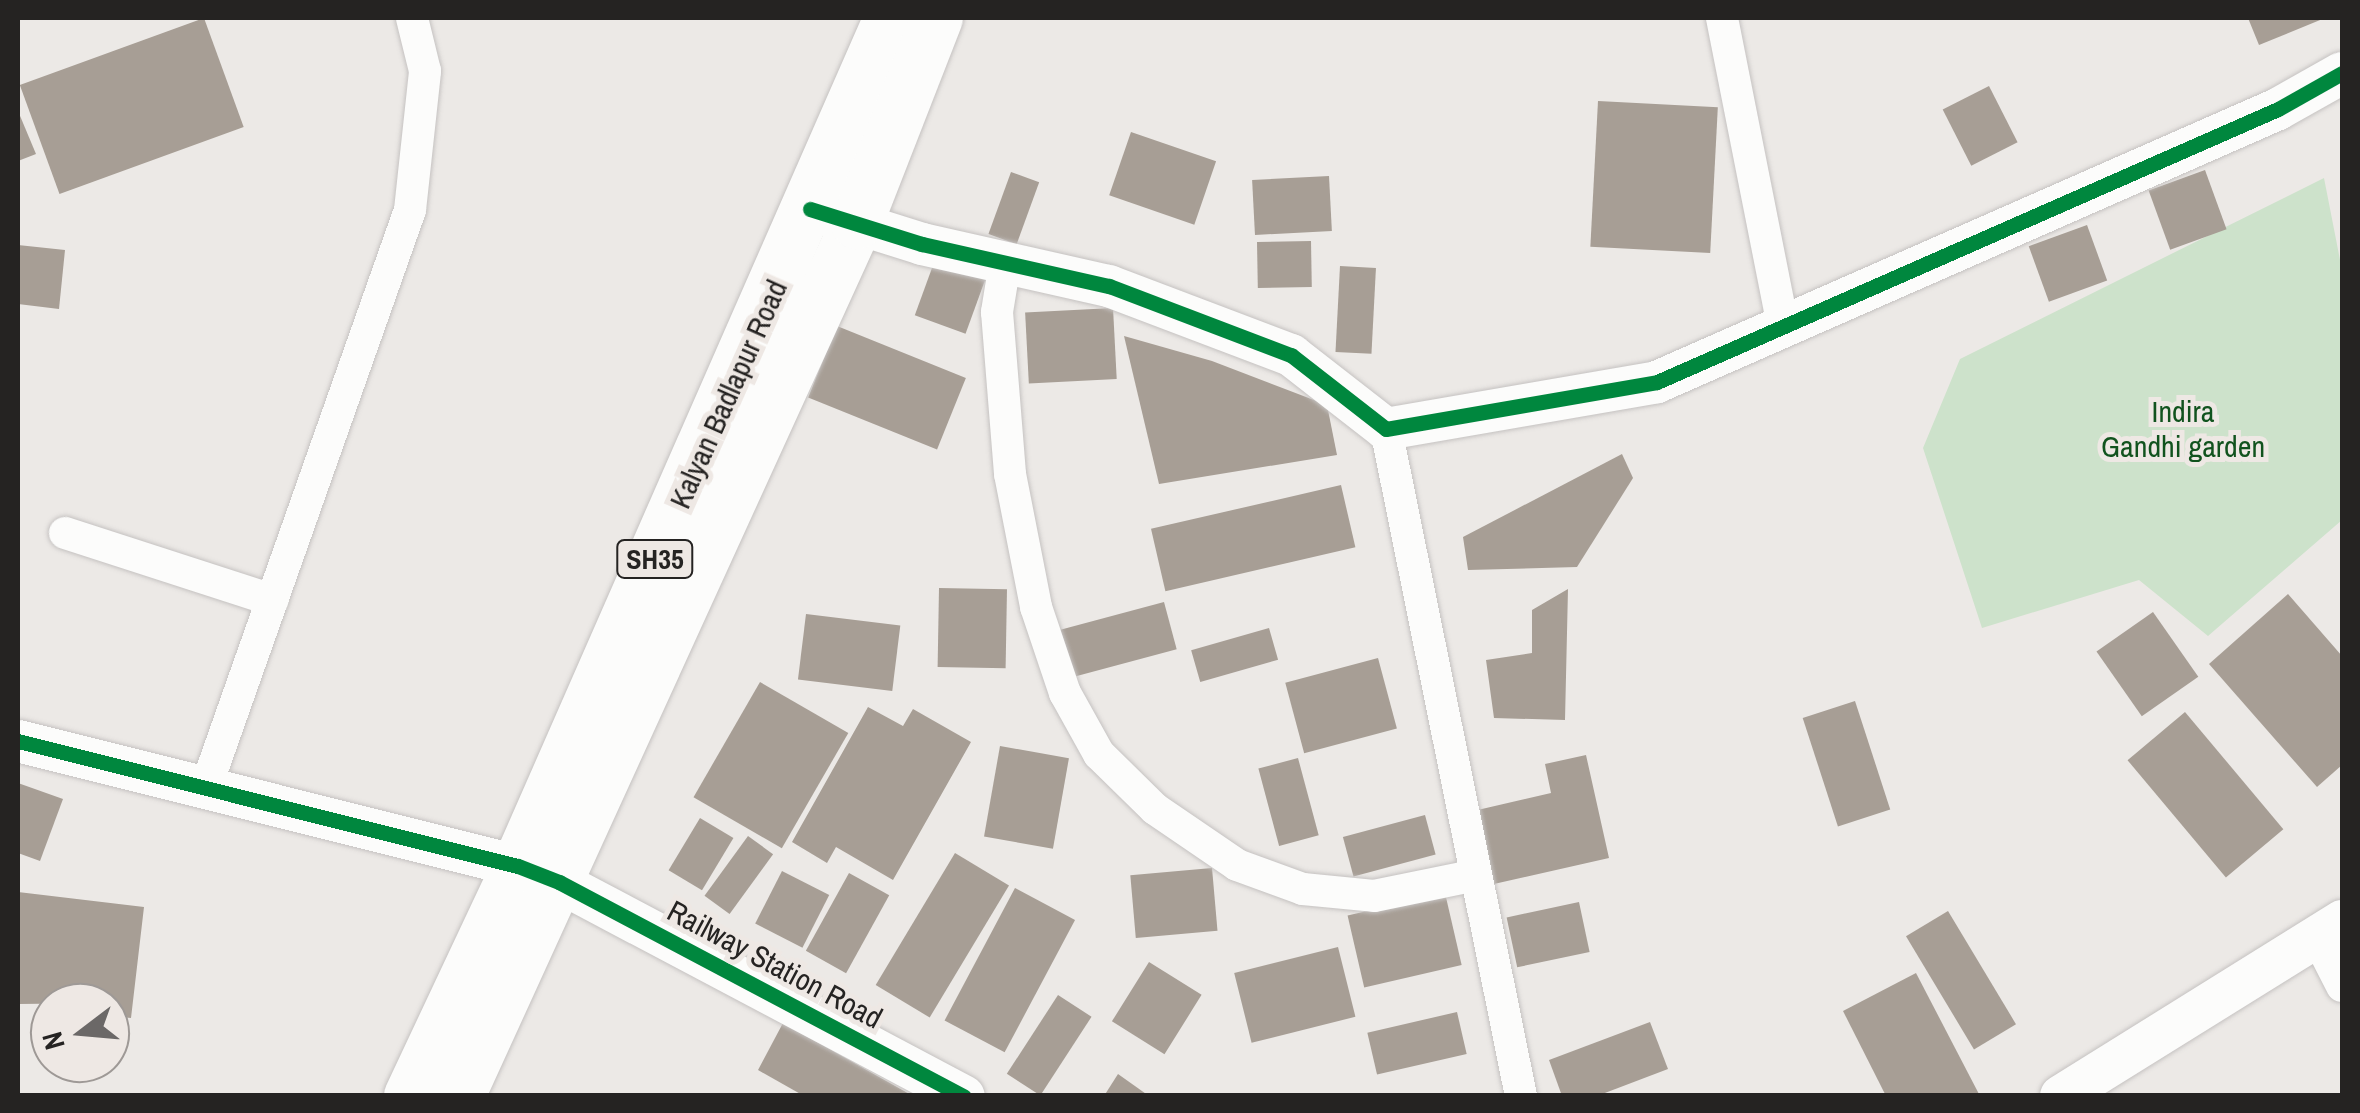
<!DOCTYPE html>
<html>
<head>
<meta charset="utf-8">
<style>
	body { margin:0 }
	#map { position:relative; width:2360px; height:1113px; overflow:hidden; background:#ece9e6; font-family:"Archivo Narrow",sans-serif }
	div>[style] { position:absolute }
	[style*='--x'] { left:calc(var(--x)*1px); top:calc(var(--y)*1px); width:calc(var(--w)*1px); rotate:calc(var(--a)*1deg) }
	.green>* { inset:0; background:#cde2cb }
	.building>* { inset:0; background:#a79e95; transform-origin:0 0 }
	.roads { filter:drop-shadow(0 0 2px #c5c2c1) drop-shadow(0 0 2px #c5c2c1) }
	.minor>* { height:32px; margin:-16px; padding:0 16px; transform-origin:16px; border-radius:16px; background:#fcfcfb }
	.tertiary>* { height:42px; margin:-21px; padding:0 21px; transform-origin:21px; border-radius:21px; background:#fcfcfb }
	.primary>* { height:52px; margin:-26px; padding:0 26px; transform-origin:26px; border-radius:26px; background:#fcfcfb }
	.cycleway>* { height:15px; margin:-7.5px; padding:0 7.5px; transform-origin:7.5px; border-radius:7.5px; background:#00873e }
	span { translate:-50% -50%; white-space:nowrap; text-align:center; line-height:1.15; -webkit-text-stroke:10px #eee8e4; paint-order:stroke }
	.shield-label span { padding:2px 8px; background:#eee8e4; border:2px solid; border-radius:8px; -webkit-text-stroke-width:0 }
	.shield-label { font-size:28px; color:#252322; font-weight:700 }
	.street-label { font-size:30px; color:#252322 }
	.park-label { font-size:30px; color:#11531e }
	.frame { position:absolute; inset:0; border:20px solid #252322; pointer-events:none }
	.north { position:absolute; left:30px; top:983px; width:100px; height:100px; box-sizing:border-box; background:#eee8e4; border:2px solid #9e9996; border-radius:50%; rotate:254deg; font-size:28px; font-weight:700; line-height:40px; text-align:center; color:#252322 }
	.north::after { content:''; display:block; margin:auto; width:35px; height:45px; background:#6b6867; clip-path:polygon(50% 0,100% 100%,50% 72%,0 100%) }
</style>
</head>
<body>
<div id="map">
	<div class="green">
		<i style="clip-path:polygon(2324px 178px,2342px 270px,2342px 520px,2208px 636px,2139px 580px,1982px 628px,1923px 448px,1960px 359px)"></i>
	</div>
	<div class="building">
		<i style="left:204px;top:18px;width:116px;height:196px;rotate:70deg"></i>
		<i style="clip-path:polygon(2248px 18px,2325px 18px,2259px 45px)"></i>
		<i style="left:1989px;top:86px;width:63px;height:52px;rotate:63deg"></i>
		<i style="left:1598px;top:101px;width:120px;height:146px;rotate:3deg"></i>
		<i style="clip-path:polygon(18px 111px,36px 154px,18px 161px)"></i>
		<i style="left:1131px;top:132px;width:90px;height:67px;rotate:19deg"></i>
		<i style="left:2205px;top:170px;width:63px;height:60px;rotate:70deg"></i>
		<i style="left:1011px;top:172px;width:30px;height:66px;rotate:20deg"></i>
		<i style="left:1329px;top:176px;width:55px;height:77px;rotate:87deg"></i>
		<i style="left:2087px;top:225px;width:59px;height:62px;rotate:70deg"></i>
		<i style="left:1311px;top:241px;width:46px;height:54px;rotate:89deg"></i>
		<i style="clip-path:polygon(18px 245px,65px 250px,59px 309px,18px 304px)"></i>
		<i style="left:936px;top:257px;width:54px;height:62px;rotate:20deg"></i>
		<i style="left:1340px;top:266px;width:36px;height:86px;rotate:3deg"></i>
		<i style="left:1113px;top:308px;width:71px;height:88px;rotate:87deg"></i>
		<i style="left:837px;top:326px;width:139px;height:77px;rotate:22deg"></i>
		<i style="clip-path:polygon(1124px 336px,1212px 361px,1327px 405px,1337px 455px,1159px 484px)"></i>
		<i style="clip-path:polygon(1622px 454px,1633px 478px,1577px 567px,1468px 570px,1463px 537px)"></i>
		<i style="left:1341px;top:485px;width:64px;height:195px;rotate:77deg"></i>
		<i style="left:939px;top:588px;width:68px;height:79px;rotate:1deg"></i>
		<i style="clip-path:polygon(1568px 589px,1565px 720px,1494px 718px,1486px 660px,1532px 653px,1532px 610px)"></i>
		<i style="clip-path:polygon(2288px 594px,2342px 656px,2342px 765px,2317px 787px,2209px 664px)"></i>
		<i style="left:1164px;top:602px;width:49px;height:113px;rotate:75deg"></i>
		<i style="left:2153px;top:612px;width:79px;height:69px;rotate:55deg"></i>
		<i style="left:806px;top:614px;width:95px;height:66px;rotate:7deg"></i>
		<i style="left:1269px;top:628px;width:33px;height:81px;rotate:74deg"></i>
		<i style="left:1378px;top:658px;width:73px;height:96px;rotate:75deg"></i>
		<i style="left:760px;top:682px;width:102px;height:133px;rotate:30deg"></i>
		<i style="left:1855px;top:701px;width:114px;height:55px;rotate:72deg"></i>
		<i style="clip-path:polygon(868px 707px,903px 726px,913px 709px,971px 742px,893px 880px,836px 847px,827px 863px,792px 842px)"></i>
		<i style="left:2185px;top:712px;width:153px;height:75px;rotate:50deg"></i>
		<i style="left:1000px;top:746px;width:70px;height:92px;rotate:10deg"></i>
		<i style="clip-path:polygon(1586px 755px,1609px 858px,1485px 886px,1469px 812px,1551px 793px,1545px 764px)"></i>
		<i style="left:1298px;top:758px;width:80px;height:41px;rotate:75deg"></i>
		<i style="clip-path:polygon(18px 783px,63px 799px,40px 861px,18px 853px)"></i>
		<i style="left:1425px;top:815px;width:41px;height:85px;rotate:75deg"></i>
		<i style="left:700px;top:818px;width:39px;height:61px;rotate:31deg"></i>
		<i style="left:748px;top:836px;width:31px;height:74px;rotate:36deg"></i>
		<i style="left:955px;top:853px;width:63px;height:154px;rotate:31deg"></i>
		<i style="left:1212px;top:868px;width:63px;height:82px;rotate:85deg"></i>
		<i style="left:782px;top:871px;width:53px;height:59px;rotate:27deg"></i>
		<i style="left:849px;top:873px;width:46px;height:89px;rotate:29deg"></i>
		<i style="left:1015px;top:888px;width:68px;height:150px;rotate:28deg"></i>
		<i style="clip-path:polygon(18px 892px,144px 907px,131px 1018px,110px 1016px,110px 1003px,18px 1004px)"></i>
		<i style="left:1445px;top:893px;width:74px;height:100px;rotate:77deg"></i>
		<i style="left:1579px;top:902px;width:51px;height:74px;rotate:78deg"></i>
		<i style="left:1948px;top:911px;width:132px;height:49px;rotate:59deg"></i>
		<i style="left:1338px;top:947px;width:72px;height:107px;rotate:76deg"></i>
		<i style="left:1149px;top:962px;width:62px;height:70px;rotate:32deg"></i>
		<i style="clip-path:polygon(1916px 973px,1980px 1096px,1886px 1096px,1843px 1011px)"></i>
		<i style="left:1058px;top:995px;width:40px;height:94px;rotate:33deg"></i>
		<i style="left:1457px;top:1012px;width:43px;height:92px;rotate:77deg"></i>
		<i style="clip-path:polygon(1650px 1022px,1668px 1069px,1597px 1096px,1562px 1096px,1549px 1060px)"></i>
		<i style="clip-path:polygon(783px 1023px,913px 1096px,804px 1096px,758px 1070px)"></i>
		<i style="clip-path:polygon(1118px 1074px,1149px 1096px,1104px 1096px)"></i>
	</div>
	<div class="roads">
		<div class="minor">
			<i style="--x:1722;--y:18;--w:315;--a:78.8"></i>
			<i style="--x:1005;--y:263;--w:50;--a:99.3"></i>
			<i style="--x:997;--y:312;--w:163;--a:85.4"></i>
			<i style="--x:1010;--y:474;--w:136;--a:78.9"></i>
			<i style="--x:1036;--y:607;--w:91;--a:71.4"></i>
			<i style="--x:1065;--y:693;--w:70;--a:60.9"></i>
			<i style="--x:1099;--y:754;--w:78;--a:44.5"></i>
			<i style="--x:1155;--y:809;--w:99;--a:34.3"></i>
			<i style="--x:1237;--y:865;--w:70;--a:20"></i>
			<i style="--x:1303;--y:889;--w:71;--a:5.6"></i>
			<i style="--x:1374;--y:896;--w:104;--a:-11.6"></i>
			<i style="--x:1386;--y:429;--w:681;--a:78.56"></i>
			<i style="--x:65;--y:533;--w:218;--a:17.9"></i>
			<i style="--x:206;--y:787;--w:612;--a:-70.53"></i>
			<i style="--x:410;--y:210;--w:140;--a:-83.8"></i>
			<i style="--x:425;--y:71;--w:55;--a:-103.8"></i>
			<i style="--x:2317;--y:937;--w:55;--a:63"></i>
		</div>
		<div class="tertiary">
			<i style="--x:827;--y:214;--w:100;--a:17.5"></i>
			<i style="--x:922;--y:244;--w:192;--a:12.7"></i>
			<i style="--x:1109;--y:286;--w:195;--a:20.8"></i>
			<i style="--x:1291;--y:355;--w:120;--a:37.9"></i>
			<i style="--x:1386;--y:429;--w:275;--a:-9.8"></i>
			<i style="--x:1657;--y:382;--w:678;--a:-23.73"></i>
			<i style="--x:2278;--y:109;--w:73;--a:-29.4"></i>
			<i style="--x:18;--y:741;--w:515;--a:14.04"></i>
			<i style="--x:518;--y:866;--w:44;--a:21.3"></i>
			<i style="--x:559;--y:882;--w:458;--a:27.9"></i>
			<i style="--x:2061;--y:1096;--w:331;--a:-31.9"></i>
		</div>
		<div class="primary">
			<i style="--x:410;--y:1096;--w:254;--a:-64.8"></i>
			<i style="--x:518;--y:866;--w:926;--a:-66.31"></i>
			<i style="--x:459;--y:1096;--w:959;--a:-65.49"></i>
			<i style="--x:857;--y:223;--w:220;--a:-68.7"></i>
		</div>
	</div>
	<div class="cycleway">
		<i style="--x:810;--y:209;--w:117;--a:17.4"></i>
		<i style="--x:922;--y:244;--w:192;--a:12.7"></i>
		<i style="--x:1109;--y:286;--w:195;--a:20.8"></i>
		<i style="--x:1291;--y:355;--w:120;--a:37.9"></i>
		<i style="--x:1386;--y:429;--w:275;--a:-9.8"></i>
		<i style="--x:1657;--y:382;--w:678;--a:-23.73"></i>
		<i style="--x:2278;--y:109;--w:73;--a:-29.4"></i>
		<i style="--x:18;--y:741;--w:515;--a:14.04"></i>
		<i style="--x:518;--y:866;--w:44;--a:21.3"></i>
		<i style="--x:559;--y:882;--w:458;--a:27.9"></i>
	</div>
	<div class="shield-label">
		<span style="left:655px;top:559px">SH35</span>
	</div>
	<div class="street-label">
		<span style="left:728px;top:394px;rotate:-66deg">Kalyan Badlapur Road</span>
		<span style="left:775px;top:964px;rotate:28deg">Railway Station Road</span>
	</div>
	<div class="park-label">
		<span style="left:2183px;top:428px">Indira<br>Gandhi garden</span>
	</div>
	<div class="frame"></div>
	<div class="north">N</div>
</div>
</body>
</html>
